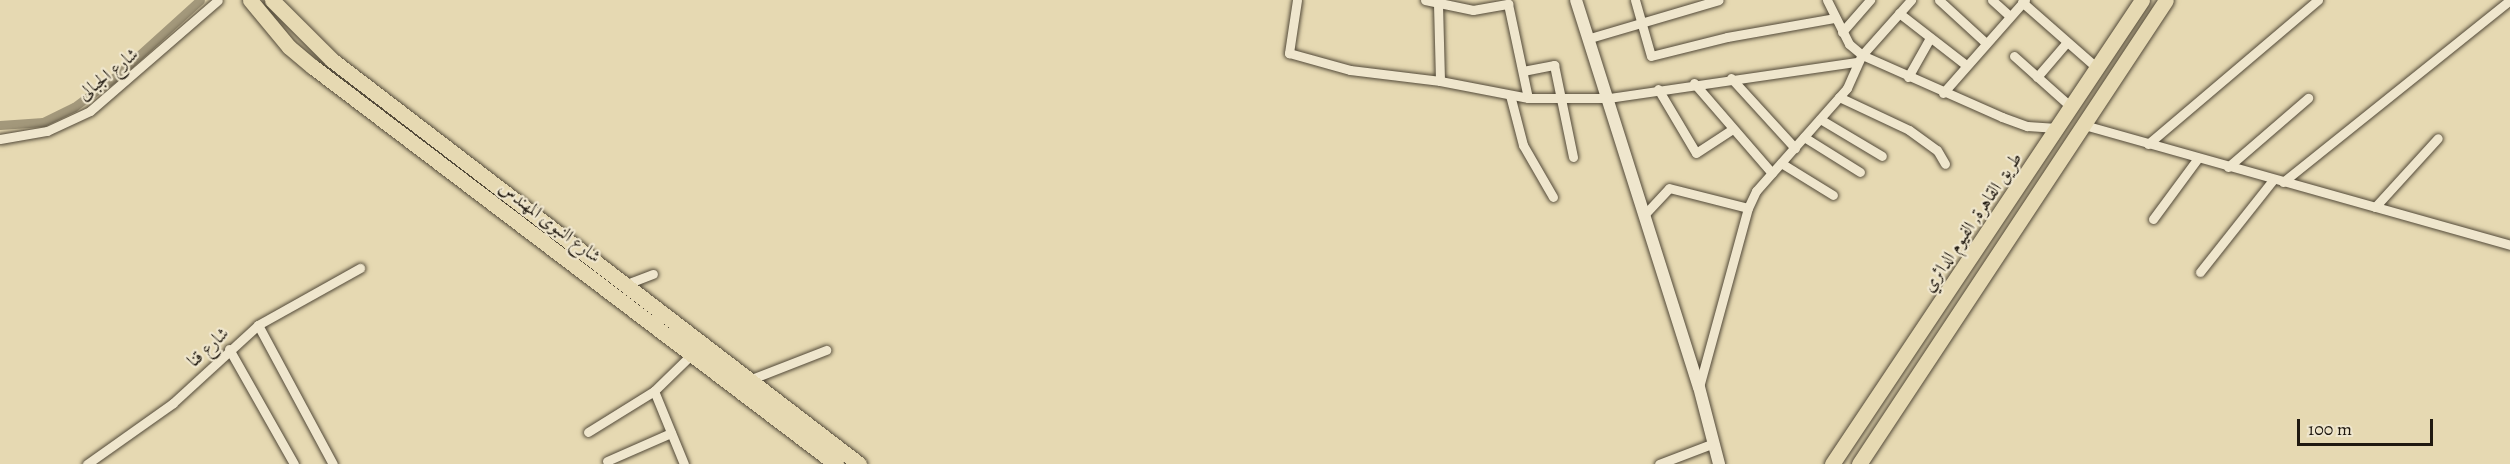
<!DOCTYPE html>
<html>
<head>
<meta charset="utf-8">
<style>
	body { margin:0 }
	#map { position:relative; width:2510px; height:464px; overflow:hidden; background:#e6d9b2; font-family:Alegreya,Amiri,serif }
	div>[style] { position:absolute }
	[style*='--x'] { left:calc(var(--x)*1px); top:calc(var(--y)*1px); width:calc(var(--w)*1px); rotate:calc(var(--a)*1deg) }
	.canal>* { height:9px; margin:-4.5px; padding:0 4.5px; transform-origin:4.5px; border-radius:4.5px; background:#a3987b }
	.roads { filter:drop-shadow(0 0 2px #524938) drop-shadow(0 0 2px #524938) }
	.minor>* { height:9px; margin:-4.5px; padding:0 4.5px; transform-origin:4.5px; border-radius:4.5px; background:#efe6cd }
	.tertiary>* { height:12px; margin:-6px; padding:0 6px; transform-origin:6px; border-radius:6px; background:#efe6cd }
	.primary>* { height:15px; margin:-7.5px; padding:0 7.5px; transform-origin:7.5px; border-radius:7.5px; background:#e6d9b2 }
	.trunk>* { height:15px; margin:-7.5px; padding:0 7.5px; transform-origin:7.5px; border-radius:7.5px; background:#e6d9b2 }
	span { translate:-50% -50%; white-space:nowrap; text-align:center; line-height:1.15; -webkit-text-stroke:4.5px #efe6cd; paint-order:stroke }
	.street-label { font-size:18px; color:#201910 }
	.scale { position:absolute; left:2297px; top:419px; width:136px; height:27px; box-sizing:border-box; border:3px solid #201910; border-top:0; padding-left:8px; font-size:18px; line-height:21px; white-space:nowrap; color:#201910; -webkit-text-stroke:4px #efe6cd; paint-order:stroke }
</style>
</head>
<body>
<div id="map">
	<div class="canal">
		<i style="--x:0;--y:125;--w:43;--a:-4"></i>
		<i style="--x:43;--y:122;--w:34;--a:-26"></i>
		<i style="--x:74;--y:107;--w:52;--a:-36.4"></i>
		<i style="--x:116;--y:76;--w:113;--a:-42.1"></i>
	</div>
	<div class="roads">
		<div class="minor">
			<i style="--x:1297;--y:0;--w:54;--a:98.6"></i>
			<i style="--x:1289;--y:53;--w:63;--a:15.6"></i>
			<i style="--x:1350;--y:70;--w:91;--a:7"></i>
			<i style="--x:1440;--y:81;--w:90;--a:10.9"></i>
			<i style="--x:1425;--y:0;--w:49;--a:11.8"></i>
			<i style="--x:1473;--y:10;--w:36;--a:-10"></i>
			<i style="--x:1508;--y:4;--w:96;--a:78"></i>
			<i style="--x:1528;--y:98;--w:81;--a:0"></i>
			<i style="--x:1609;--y:98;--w:251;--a:-8.3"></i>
			<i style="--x:1635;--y:0;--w:58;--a:74.1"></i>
			<i style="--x:1651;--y:56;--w:78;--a:-14"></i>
			<i style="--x:1727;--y:37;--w:110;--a:-10"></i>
			<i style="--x:1827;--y:0;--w:49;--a:63.4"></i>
			<i style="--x:1849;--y:44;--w:17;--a:40"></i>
			<i style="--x:1862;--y:55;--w:153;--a:23.9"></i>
			<i style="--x:2002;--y:117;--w:27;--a:20"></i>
			<i style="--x:2027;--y:126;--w:30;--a:4"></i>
			<i style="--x:1939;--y:0;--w:64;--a:42.5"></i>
			<i style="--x:1992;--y:0;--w:24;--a:42"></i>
			<i style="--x:2022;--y:2;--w:100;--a:41.3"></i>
			<i style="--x:1438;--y:4;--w:77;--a:88.5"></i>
			<i style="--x:1899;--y:13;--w:85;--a:37.8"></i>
			<i style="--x:1842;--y:32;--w:43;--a:-48.8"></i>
			<i style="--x:1590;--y:38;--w:134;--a:-16.4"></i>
			<i style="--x:2014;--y:56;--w:76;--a:41.8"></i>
			<i style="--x:1523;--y:71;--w:32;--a:-11"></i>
			<i style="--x:1554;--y:65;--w:94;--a:78.3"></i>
			<i style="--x:1908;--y:77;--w:45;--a:-60.6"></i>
			<i style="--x:2037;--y:77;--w:46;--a:-49.4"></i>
			<i style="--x:1731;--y:78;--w:95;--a:47.6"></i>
			<i style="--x:1694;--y:83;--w:119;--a:49.1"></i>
			<i style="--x:1658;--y:89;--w:74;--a:59.3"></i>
			<i style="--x:1696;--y:153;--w:42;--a:-33.3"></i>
			<i style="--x:1943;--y:93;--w:124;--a:-48.6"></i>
			<i style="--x:1510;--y:95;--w:52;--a:75.4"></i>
			<i style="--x:1523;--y:145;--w:60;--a:60"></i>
			<i style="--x:1839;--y:97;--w:77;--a:25.2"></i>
			<i style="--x:1909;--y:130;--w:34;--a:36"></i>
			<i style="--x:1937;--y:150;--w:16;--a:60"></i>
			<i style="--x:1820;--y:119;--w:72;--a:30.8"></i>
			<i style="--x:2084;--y:125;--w:443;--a:15.7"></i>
			<i style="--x:1804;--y:137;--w:66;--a:32"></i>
			<i style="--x:0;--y:139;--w:48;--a:-9.7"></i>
			<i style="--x:47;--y:131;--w:47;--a:-24.9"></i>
			<i style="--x:90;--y:111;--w:169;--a:-40.9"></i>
			<i style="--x:2148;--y:144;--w:223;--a:-40.3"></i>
			<i style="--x:1781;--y:163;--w:61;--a:31.6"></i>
			<i style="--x:2228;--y:167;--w:106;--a:-40.8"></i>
			<i style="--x:2283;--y:182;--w:291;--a:-38.7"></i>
			<i style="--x:2375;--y:207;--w:93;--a:-47.6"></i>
			<i style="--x:1645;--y:214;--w:35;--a:-47"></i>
			<i style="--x:1669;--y:188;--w:81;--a:14.2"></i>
			<i style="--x:2153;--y:219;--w:76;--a:-53.6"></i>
			<i style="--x:2200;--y:272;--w:117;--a:-51.6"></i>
			<i style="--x:624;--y:285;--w:31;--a:-21"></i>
			<i style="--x:258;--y:325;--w:158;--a:61.7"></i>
			<i style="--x:229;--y:349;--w:132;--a:60.5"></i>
			<i style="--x:749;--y:380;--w:83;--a:-21.3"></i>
			<i style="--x:1699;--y:387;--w:186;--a:-74.7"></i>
			<i style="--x:1748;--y:208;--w:19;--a:-65"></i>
			<i style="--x:1756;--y:191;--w:137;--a:-48.5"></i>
			<i style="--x:1847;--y:88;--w:36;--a:-66"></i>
			<i style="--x:1862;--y:55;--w:74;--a:-48.3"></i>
			<i style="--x:588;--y:432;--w:78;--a:-31.8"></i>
			<i style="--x:607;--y:461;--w:70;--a:-23.6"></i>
			<i style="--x:87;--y:464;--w:105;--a:-35.3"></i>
			<i style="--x:173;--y:403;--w:115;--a:-42.5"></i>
			<i style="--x:258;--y:325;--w:117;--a:-29.2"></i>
			<i style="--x:684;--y:464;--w:79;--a:-112.3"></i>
			<i style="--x:654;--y:391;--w:53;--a:-44.2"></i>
			<i style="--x:1659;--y:464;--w:59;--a:-20.9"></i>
		</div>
		<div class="tertiary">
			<i style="--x:1576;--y:0;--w:406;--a:72.4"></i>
			<i style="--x:1699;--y:387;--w:80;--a:75.4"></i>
		</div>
		<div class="primary">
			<i style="--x:250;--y:0;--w:61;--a:50.3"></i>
			<i style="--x:289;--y:47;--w:31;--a:40"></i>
			<i style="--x:313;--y:67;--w:657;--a:37.2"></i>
			<i style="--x:272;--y:0;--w:85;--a:45"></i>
			<i style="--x:332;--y:60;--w:664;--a:37.47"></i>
		</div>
		<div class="trunk">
			<i style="--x:1832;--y:464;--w:558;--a:-56.25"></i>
			<i style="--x:1859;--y:464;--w:556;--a:-56.51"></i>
		</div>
	</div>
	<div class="street-label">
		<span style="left:108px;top:74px;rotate:-39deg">شارع الجبالى</span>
		<span style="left:550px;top:222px;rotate:37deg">شارع النبوى المهندس</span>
		<span style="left:1972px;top:222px;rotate:-56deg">طريق القاهرة, الفيوم الدائري</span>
		<span style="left:208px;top:347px;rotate:-43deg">شارع قنا</span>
	</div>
	<div class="scale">100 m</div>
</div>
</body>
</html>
